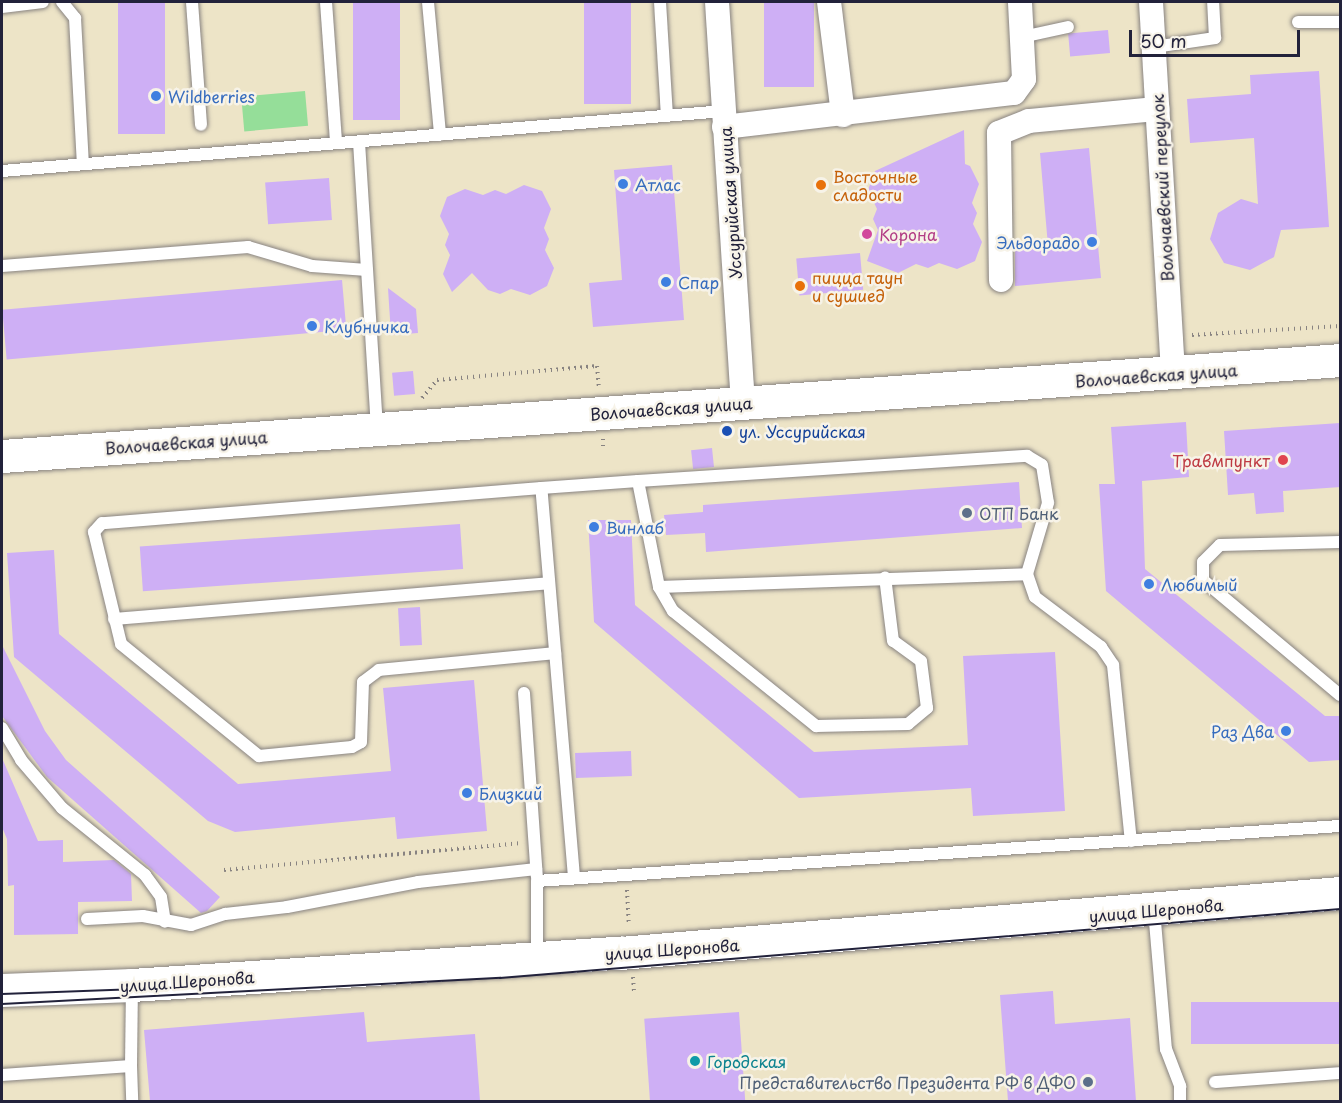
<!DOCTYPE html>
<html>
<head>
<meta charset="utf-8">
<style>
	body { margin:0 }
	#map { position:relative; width:1342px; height:1103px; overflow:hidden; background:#ede4c7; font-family:"Playpen Sans",sans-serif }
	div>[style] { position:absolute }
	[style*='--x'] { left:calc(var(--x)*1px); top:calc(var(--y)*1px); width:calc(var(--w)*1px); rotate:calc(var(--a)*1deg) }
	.green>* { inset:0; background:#95de99; transform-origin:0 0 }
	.building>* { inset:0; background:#ceaff5; transform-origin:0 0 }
	.path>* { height:4px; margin-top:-2px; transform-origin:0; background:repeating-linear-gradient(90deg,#888381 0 1.5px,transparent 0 6px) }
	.roads { filter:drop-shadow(0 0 2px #888381) drop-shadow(0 0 2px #888381) }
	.service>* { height:12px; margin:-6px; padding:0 6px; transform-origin:6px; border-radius:6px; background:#fff }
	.minor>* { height:24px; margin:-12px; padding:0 12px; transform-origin:12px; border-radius:12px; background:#fff }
	.secondary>* { height:33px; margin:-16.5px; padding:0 16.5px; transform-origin:16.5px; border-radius:16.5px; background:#fff }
	.primary>* { height:33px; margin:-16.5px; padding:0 16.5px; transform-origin:16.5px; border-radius:16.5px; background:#fff }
	.tram>* { height:1.5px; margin:-0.75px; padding:0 0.75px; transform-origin:0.75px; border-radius:0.75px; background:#22223b }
	.dots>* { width:16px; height:16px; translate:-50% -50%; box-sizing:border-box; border:3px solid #f7f3e8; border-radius:50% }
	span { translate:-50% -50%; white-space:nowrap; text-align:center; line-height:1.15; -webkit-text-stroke:5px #f7f3e8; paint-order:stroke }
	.shop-label { font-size:16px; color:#366cbe }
	.left { translate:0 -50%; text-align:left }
	.right { translate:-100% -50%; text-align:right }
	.food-label { font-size:16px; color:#c56008 }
	.street-label { font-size:16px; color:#22223b }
	.hotel-label { font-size:16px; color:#b23c85 }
	.transit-label { font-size:16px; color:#164399 }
	.health-label { font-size:16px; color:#be3a42 }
	.service-label { font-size:16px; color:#4e5e75 }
	.culture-label { font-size:16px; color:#0d838f }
	.frame { position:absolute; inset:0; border:3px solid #22223b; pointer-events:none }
	.scale { position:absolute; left:1129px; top:30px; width:171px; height:27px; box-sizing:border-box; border:3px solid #22223b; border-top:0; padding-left:8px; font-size:18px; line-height:21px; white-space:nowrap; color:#22223b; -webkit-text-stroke:4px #f7f3e8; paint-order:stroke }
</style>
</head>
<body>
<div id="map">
	<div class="green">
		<i style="left:305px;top:91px;width:35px;height:64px;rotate:85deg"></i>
	</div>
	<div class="building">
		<i style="left:118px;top:2px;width:47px;height:132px"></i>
		<i style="left:353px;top:2px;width:47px;height:118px"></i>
		<i style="left:584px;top:2px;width:47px;height:102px"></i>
		<i style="left:764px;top:2px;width:50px;height:85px"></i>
		<i style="left:1108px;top:30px;width:23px;height:40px;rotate:85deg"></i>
		<i style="clip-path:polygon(1319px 71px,1329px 227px,1281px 230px,1274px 257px,1250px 270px,1224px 263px,1210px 239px,1218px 213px,1241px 199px,1258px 204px,1254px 138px,1190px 143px,1187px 99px,1251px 94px,1250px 75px)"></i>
		<i style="clip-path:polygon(964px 130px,965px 164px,970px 166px,979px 184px,972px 203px,977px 213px,973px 224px,982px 242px,975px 261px,957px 269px,939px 263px,928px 268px,916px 264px,898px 273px,867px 261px,878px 230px,873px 219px,877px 209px,868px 190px,875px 171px)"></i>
		<i style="clip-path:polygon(1089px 148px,1101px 278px,1015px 286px,1015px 249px,1048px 246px,1040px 153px)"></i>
		<i style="clip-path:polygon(672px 165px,684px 320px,593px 327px,589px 283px,622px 280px,614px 170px)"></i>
		<i style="left:329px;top:178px;width:42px;height:64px;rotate:86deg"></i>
		<i style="clip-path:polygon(524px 185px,542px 191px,551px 209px,544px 228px,549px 239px,545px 250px,554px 268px,547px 286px,530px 295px,511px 289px,500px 294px,488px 290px,472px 273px,452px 292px,443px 274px,450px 255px,445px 245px,449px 234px,440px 216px,447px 197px,465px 189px,483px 195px,495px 190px,506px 194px)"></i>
		<i style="left:860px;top:253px;width:37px;height:64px;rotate:85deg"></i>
		<i style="left:342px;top:280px;width:50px;height:341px;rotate:85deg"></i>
		<i style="clip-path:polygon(388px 288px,416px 309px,418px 333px,391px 335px)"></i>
		<i style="left:413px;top:371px;width:23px;height:21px;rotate:85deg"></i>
		<i style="clip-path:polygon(1186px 422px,1189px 477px,1142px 481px,1145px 569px,1325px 716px,1341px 716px,1341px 760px,1309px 762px,1106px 591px,1099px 484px,1115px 484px,1111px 427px)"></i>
		<i style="clip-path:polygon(1340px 423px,1341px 487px,1283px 491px,1284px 512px,1256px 514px,1254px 493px,1228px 495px,1224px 431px)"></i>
		<i style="left:712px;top:448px;width:19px;height:21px;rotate:84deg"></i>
		<i style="clip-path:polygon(1019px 482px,1022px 528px,706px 552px,705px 533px,666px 535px,664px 515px,703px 512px,703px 505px)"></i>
		<i style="clip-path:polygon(588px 520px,631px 520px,635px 605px,814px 752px,968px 745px,963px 656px,1055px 652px,1065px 811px,973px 816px,971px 788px,799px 798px,594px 622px)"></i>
		<i style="left:460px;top:524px;width:45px;height:321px;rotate:86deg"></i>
		<i style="clip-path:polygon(54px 550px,59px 634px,238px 784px,391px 771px,383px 688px,474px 680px,487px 831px,397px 839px,395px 817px,235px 832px,208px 821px,14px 657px,7px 553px)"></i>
		<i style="left:420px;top:607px;width:38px;height:22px;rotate:87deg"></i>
		<i style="clip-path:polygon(2px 645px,45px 731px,66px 760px,220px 897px,207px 911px,201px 913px,47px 777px,2px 716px)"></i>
		<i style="left:631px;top:751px;width:25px;height:56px;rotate:88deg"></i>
		<i style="clip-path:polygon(2px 758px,38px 841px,63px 840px,63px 862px,114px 860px,131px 874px,132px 901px,78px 902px,78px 934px,14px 935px,14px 885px,8px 886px,7px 839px,2px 827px)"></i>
		<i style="clip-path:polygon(1053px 991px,1055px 1024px,1130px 1018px,1136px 1101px,1008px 1101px,1000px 995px)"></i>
		<i style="left:1341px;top:1002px;width:42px;height:150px;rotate:90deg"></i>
		<i style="clip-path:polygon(364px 1012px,367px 1042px,475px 1034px,480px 1101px,150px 1101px,144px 1030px)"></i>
		<i style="left:739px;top:1012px;width:89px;height:95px;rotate:86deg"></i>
	</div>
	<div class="path">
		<i style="--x:1192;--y:335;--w:148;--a:-3.5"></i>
		<i style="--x:422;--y:398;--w:23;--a:-50"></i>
		<i style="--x:437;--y:380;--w:161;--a:-5"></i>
		<i style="--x:597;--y:366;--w:21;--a:85"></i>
		<i style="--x:603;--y:439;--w:11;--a:90"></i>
		<i style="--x:224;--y:870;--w:296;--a:-5.2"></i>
		<i style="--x:627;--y:890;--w:35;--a:87"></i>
		<i style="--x:633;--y:977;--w:14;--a:86"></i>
	</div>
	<div class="roads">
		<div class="service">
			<i style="--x:62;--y:2;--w:21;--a:51"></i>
			<i style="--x:75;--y:18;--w:146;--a:86.9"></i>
			<i style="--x:192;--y:2;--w:123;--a:85.8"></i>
			<i style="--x:326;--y:2;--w:141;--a:85.9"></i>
			<i style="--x:428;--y:2;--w:133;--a:84.8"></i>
			<i style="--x:660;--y:2;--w:114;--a:86.5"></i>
			<i style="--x:2;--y:7;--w:41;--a:-7"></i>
			<i style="--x:1298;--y:22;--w:42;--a:0"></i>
			<i style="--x:1022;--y:37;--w:47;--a:-12.3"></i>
			<i style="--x:1154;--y:47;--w:62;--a:-8.4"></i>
			<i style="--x:1215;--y:38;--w:36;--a:-93"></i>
			<i style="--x:359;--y:142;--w:287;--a:86.4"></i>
			<i style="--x:2;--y:171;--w:724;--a:-4.75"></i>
			<i style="--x:2;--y:266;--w:247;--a:-4.4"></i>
			<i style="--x:248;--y:247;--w:67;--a:16.5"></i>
			<i style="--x:312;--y:266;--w:55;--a:4.2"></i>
			<i style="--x:638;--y:481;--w:390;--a:-3.7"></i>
			<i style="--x:1027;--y:456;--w:17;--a:31"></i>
			<i style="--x:1042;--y:465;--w:38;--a:81"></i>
			<i style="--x:1048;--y:503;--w:74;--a:106.5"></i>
			<i style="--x:541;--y:488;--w:440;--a:175.4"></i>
			<i style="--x:102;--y:523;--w:12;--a:132"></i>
			<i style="--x:94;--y:532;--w:115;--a:76.4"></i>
			<i style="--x:121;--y:644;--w:178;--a:39.1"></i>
			<i style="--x:259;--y:756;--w:93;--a:-5.5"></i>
			<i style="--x:352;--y:747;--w:10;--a:-29"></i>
			<i style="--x:361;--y:742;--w:60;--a:-88.1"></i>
			<i style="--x:363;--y:682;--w:20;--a:-37"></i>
			<i style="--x:379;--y:670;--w:177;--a:-5.5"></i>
			<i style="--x:1340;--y:542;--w:120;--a:178.6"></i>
			<i style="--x:1220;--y:545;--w:24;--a:135"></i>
			<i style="--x:1203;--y:562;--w:18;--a:90"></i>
			<i style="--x:1203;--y:580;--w:179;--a:40"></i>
			<i style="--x:659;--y:587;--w:28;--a:60"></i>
			<i style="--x:673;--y:611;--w:184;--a:38.8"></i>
			<i style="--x:816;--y:726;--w:92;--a:-1.2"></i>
			<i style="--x:908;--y:724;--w:25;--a:-40"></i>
			<i style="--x:927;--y:708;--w:47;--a:-97.3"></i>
			<i style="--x:921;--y:661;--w:34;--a:-144"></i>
			<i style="--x:893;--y:641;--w:64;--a:-97.1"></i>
			<i style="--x:114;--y:619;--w:436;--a:-4.7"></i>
			<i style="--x:524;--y:693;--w:184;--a:86"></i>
			<i style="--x:2;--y:728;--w:37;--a:59"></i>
			<i style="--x:21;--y:760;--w:63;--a:49.5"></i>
			<i style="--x:62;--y:808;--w:107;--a:38.9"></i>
			<i style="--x:145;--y:875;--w:27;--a:54"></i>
			<i style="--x:161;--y:897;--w:25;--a:81"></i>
			<i style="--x:574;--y:877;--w:390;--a:-94.8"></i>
			<i style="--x:541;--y:488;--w:97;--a:-4.1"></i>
			<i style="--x:638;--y:481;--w:108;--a:78.8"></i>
			<i style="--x:659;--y:587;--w:368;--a:-2"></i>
			<i style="--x:1027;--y:574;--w:24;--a:71"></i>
			<i style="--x:1035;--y:597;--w:83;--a:37.1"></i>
			<i style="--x:1101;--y:647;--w:22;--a:56"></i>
			<i style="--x:1113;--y:665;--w:177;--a:84.2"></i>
			<i style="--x:1154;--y:910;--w:140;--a:85.1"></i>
			<i style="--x:1166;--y:1049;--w:40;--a:69"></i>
			<i style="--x:1180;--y:1086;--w:16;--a:90"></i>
			<i style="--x:87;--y:919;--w:56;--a:-3.1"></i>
			<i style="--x:143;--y:916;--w:49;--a:10.6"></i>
			<i style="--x:191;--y:925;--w:36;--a:-18"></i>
			<i style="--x:225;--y:914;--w:62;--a:-6.4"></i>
			<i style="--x:287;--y:907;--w:133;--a:-10.8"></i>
			<i style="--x:418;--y:882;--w:119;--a:-6.3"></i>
			<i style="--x:537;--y:956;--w:75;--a:-90"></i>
			<i style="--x:537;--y:881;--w:805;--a:-3.92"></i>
			<i style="--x:131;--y:1066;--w:80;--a:-89.3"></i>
			<i style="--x:2;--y:1075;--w:129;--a:-4"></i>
			<i style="--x:131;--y:1066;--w:36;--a:88"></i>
			<i style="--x:1215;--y:1082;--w:125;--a:-4.1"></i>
		</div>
		<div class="minor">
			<i style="--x:717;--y:2;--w:402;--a:86.3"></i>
			<i style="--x:829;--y:2;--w:114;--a:82.9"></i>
			<i style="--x:1151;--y:2;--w:373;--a:86.6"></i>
			<i style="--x:724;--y:127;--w:292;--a:-6.7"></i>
			<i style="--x:1014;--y:93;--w:17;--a:-54"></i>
			<i style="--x:1024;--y:79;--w:77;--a:-93"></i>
			<i style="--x:1001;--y:280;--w:147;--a:-90.8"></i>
			<i style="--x:999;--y:133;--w:32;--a:-22"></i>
			<i style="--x:1029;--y:121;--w:129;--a:-5.4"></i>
		</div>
		<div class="secondary">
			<i style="--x:2;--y:990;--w:130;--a:-2.2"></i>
			<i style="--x:132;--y:985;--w:489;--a:-3.8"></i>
			<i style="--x:620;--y:953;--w:722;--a:-4.76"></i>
		</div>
		<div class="primary">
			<i style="--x:2;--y:456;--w:1341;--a:-4.1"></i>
		</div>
	</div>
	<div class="tram">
		<i style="--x:2;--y:994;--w:190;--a:-2.1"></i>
		<i style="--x:2;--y:1004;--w:499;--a:-3"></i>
		<i style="--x:500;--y:978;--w:843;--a:-4.7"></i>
	</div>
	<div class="dots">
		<i style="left:156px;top:96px;background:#3f7fe0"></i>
		<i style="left:623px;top:184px;background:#3f7fe0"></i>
		<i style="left:821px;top:185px;background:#e8710a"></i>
		<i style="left:867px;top:234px;background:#d1479c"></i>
		<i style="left:1092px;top:242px;background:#3f7fe0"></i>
		<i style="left:666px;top:282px;background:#3f7fe0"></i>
		<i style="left:800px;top:286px;background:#e8710a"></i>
		<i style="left:312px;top:326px;background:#3f7fe0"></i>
		<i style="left:727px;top:431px;background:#1a4fb4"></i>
		<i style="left:1283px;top:460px;background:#e0444e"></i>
		<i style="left:967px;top:513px;background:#5c6f8a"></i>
		<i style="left:594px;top:527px;background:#3f7fe0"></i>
		<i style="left:1149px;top:584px;background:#3f7fe0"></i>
		<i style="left:1286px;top:731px;background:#3f7fe0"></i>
		<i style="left:467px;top:793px;background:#3f7fe0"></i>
		<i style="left:695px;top:1061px;background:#0f9aa8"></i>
		<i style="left:1088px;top:1082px;background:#5c6f8a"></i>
	</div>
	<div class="shop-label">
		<span class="left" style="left:168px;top:96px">Wildberries</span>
		<span class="left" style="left:635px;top:184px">Атлас</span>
		<span class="right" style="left:1080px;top:242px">Эльдорадо</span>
		<span class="left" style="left:678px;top:282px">Спар</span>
		<span class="left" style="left:324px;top:326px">Клубничка</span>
		<span class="left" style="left:606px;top:527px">Винлаб</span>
		<span class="left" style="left:1161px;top:584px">Любимый</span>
		<span class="right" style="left:1274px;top:731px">Раз Два</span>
		<span class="left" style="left:479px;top:793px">Близкий</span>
	</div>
	<div class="food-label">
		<span class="left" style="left:833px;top:185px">Восточные<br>сладости</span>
		<span class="left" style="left:812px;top:286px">пицца таун<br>и сушиед</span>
	</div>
	<div class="street-label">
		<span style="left:1162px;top:188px;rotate:-93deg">Волочаевский переулок</span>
		<span style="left:730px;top:203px;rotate:-94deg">Уссурийская улица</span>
		<span style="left:1156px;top:375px;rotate:-4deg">Волочаевская улица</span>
		<span style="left:671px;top:408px;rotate:-4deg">Волочаевская улица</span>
		<span style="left:186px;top:442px;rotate:-4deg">Волочаевская улица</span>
		<span style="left:1156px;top:910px;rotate:-5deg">улица Шеронова</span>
		<span style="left:672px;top:949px;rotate:-4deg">улица Шеронова</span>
		<span style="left:187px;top:981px;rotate:-4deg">улица Шеронова</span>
	</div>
	<div class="hotel-label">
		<span class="left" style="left:879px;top:234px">Корона</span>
	</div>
	<div class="transit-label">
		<span class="left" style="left:739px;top:431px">ул. Уссурийская</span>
	</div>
	<div class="health-label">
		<span class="right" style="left:1270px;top:460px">Травмпункт</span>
	</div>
	<div class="service-label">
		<span class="left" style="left:979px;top:513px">ОТП Банк</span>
		<span class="right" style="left:1076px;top:1082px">Представительство Президента РФ в ДФО</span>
	</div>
	<div class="culture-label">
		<span class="left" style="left:707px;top:1061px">Городская</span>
	</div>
	<div class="frame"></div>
	<div class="scale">50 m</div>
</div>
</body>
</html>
